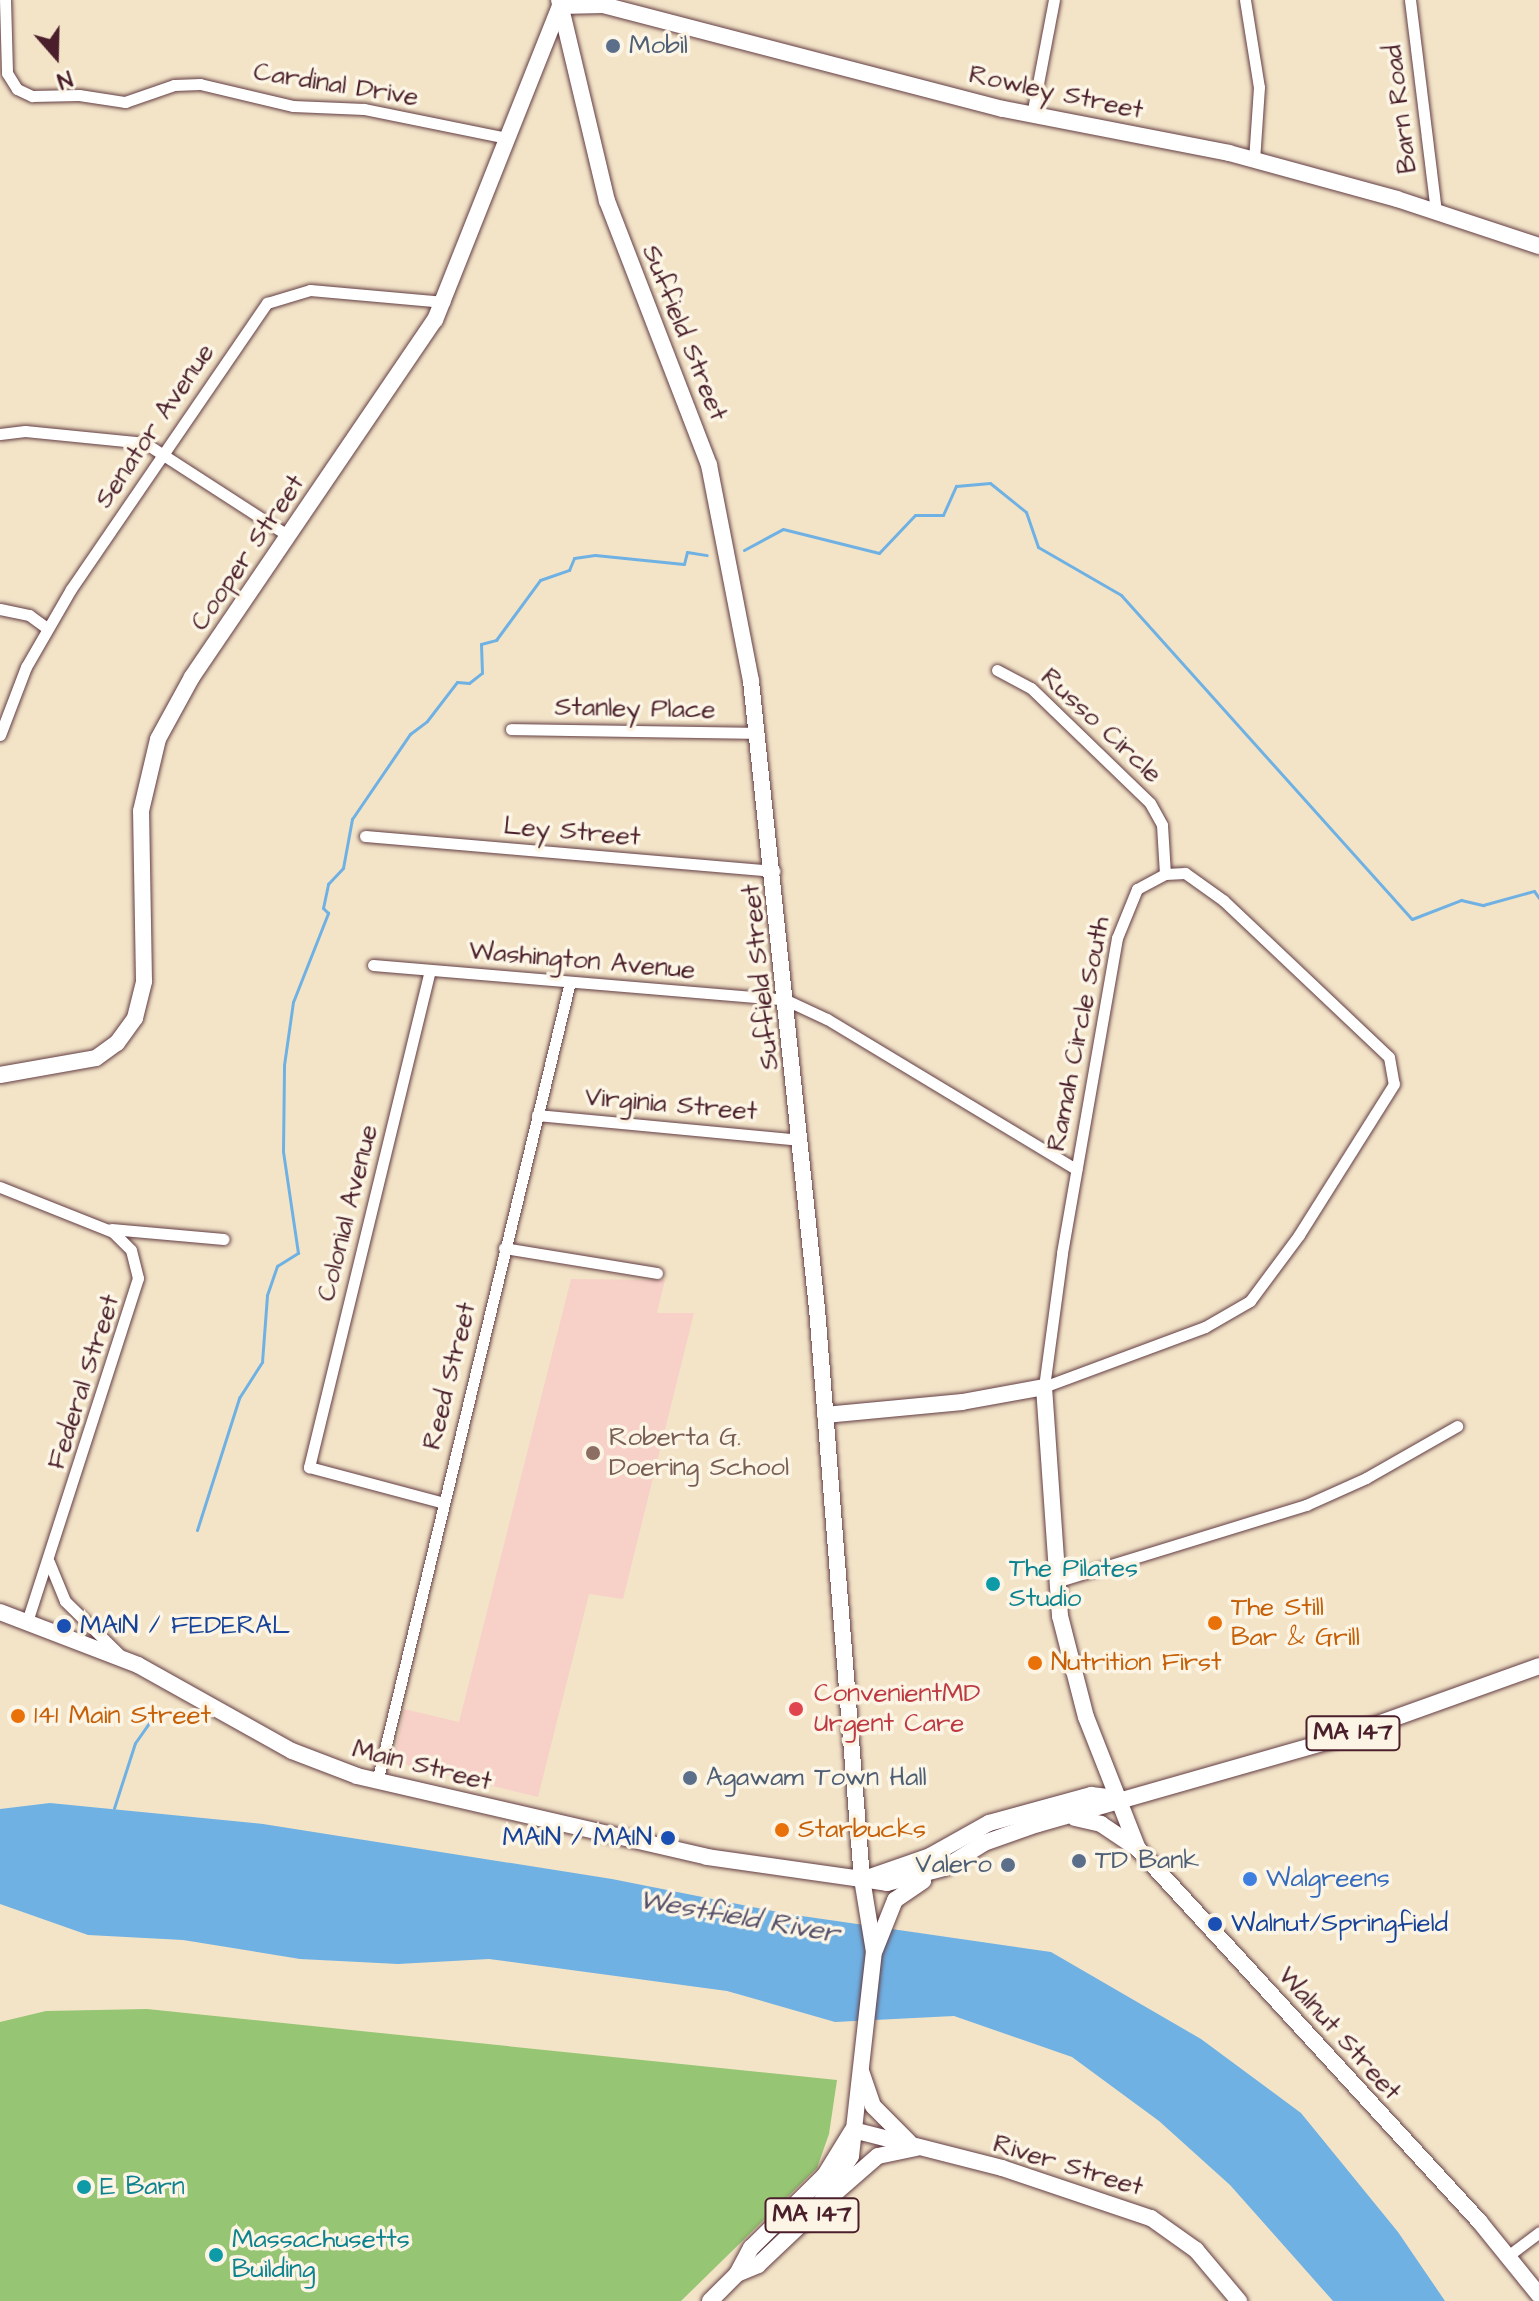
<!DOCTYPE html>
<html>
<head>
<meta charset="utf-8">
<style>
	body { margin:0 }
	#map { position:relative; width:1539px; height:2301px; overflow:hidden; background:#f3e4c8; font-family:"Architects Daughter",sans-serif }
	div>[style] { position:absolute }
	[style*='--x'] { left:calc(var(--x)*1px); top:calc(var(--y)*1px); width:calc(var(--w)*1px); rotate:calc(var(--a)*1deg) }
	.built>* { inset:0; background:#f7d1c8 }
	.green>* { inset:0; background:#96c573 }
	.water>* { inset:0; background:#70b1e4 }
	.stream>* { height:3px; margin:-1.5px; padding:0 1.5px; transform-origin:1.5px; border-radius:1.5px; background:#70b1e4 }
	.roads { filter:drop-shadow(0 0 2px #633d43) drop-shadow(0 0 2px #633d43) }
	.street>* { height:11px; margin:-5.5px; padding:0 5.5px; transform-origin:5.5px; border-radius:5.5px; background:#fff }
	.secondary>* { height:16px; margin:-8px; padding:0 8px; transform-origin:8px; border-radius:8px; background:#fff }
	.primary>* { height:16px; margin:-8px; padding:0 8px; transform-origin:8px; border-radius:8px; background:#fff }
	.dots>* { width:22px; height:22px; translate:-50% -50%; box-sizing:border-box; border:4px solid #fcf5e5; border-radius:50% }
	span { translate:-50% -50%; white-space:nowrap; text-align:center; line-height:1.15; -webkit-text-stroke:7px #fcf5e5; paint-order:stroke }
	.shield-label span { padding:2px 6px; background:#fcf5e5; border:2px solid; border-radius:6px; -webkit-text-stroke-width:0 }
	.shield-label { font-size:24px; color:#4a1f2b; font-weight:700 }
	.service-label { font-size:26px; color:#4e5e75 }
	.left { translate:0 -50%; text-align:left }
	.right { translate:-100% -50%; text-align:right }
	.street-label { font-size:26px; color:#4a1f2b }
	.education-label { font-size:26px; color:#785e54 }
	.culture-label { font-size:26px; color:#0d838f }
	.food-label { font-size:26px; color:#c56008 }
	.transit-label { font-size:26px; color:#164399 }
	.health-label { font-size:26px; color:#be3a42 }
	.shop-label { font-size:26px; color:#366cbe }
	.water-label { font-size:28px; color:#57526c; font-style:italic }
	.north { position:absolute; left:16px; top:16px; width:80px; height:80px; -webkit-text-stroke:6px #fcf5e5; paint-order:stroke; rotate:160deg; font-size:22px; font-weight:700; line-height:32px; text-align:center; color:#4a1f2b }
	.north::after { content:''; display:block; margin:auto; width:28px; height:36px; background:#4a1f2b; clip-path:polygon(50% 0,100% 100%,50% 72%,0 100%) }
</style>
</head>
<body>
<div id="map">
	<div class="built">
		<i style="clip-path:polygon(571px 1279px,665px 1280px,657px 1313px,694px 1313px,623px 1599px,589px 1594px,538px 1797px,399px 1763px,395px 1754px,404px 1709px,459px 1722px)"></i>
	</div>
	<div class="green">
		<i style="clip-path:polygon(147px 2009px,837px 2080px,829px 2134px,817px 2168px,681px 2301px,0 2301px,0 2022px,46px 2011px)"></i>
	</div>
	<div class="water">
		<i style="clip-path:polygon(50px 1803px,263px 1824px,612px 1879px,788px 1914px,1051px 1952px,1201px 2039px,1301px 2113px,1398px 2232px,1445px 2301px,1333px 2301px,1230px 2185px,1159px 2121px,1072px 2057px,954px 2016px,835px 2022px,727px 1991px,489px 1959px,398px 1964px,300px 1959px,183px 1940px,88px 1935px,0 1904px,0 1809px)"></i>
	</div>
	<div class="stream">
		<i style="--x:744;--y:550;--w:44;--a:-28.3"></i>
		<i style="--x:783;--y:529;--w:99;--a:14"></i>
		<i style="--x:879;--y:553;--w:52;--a:-46.5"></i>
		<i style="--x:915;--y:515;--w:28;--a:0"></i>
		<i style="--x:943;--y:515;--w:32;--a:-66"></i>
		<i style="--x:956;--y:486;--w:34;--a:-5"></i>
		<i style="--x:990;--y:483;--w:46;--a:38.9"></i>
		<i style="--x:1026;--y:512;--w:37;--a:71"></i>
		<i style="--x:1038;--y:547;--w:96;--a:30"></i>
		<i style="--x:1121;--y:595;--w:435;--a:48.1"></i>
		<i style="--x:1412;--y:919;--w:53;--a:-21.2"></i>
		<i style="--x:1461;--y:900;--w:23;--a:13"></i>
		<i style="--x:1483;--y:905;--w:53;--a:-15.4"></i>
		<i style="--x:1534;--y:891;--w:9;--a:54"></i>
		<i style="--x:197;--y:1530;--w:139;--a:-72.3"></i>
		<i style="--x:239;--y:1398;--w:43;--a:-57.4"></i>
		<i style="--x:262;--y:1362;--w:67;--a:-85.7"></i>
		<i style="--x:267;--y:1295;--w:31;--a:-71"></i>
		<i style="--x:277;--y:1266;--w:25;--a:-32"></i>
		<i style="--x:298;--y:1253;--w:103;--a:-98.4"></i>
		<i style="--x:283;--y:1151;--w:86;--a:-89.3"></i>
		<i style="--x:284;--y:1065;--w:64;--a:-81.9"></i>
		<i style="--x:293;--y:1002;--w:96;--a:-68.5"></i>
		<i style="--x:328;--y:913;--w:7;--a:-135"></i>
		<i style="--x:323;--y:908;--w:25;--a:-78"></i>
		<i style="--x:328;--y:884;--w:22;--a:-47"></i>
		<i style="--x:343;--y:868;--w:50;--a:-79.6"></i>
		<i style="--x:352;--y:819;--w:103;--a:-55.7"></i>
		<i style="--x:410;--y:734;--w:21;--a:-37"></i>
		<i style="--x:427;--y:721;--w:49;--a:-52.4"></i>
		<i style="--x:457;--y:682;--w:12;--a:5"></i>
		<i style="--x:469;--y:683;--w:16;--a:-38"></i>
		<i style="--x:482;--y:673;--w:29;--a:-92"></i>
		<i style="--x:481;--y:644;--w:16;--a:-15"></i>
		<i style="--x:496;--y:640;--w:74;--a:-53.7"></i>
		<i style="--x:540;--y:580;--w:31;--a:-19"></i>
		<i style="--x:569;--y:570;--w:13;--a:-67"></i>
		<i style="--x:574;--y:558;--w:21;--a:-8"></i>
		<i style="--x:595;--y:555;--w:89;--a:5.8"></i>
		<i style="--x:684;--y:564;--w:12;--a:-76"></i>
		<i style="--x:687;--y:552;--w:20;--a:9"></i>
		<i style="--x:114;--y:1808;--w:68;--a:-72.1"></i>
		<i style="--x:135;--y:1743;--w:32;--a:-55"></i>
	</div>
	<div class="roads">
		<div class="street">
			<i style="--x:5;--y:0;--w:73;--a:88.4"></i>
			<i style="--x:7;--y:73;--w:19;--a:58"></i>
			<i style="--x:17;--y:89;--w:17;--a:25"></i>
			<i style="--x:32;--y:96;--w:47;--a:-1.2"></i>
			<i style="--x:79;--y:95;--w:47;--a:8.7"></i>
			<i style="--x:125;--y:102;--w:52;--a:-19.1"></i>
			<i style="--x:174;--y:85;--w:26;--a:-2"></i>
			<i style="--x:200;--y:84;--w:96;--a:13.3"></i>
			<i style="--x:293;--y:106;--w:71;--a:2.4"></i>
			<i style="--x:364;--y:109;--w:146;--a:11.5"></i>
			<i style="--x:1245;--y:0;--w:88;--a:80.9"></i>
			<i style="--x:1259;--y:87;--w:73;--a:93.9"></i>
			<i style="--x:1410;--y:0;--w:214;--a:83"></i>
			<i style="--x:1032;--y:115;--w:117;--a:-79.2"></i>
			<i style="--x:0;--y:434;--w:25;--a:-7"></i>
			<i style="--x:25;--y:431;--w:121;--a:5.7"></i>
			<i style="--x:145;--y:443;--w:171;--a:32.9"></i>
			<i style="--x:0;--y:609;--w:30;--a:12"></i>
			<i style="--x:29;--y:615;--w:22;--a:36"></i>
			<i style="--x:997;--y:670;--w:38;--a:28"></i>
			<i style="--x:1031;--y:688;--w:165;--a:44"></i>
			<i style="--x:1150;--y:803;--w:25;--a:61"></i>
			<i style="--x:1162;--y:825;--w:49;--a:86.5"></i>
			<i style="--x:511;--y:729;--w:247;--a:0.9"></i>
			<i style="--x:0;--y:735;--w:73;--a:-69.1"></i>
			<i style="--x:26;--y:667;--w:90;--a:-60"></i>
			<i style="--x:71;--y:589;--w:347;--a:-55.6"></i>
			<i style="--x:267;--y:303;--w:45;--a:-16.8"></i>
			<i style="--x:310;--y:290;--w:135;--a:5.1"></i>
			<i style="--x:365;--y:836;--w:411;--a:4.9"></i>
			<i style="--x:1185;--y:873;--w:47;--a:35.4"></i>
			<i style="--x:1223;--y:900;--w:228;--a:43.4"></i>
			<i style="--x:1389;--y:1057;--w:27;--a:80"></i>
			<i style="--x:1394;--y:1084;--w:178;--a:122.2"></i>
			<i style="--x:1299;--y:1235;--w:82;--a:126.6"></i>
			<i style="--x:1250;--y:1301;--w:52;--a:150"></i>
			<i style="--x:1205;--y:1327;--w:172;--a:159.6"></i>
			<i style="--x:1044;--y:1387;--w:135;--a:-82.3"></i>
			<i style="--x:1062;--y:1253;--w:320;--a:-80.1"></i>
			<i style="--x:1117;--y:938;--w:53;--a:-67.8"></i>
			<i style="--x:1137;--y:889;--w:32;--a:-28"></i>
			<i style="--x:1165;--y:874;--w:20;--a:-3"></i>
			<i style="--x:373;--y:965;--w:414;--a:4.8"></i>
			<i style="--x:786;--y:1000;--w:45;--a:24.9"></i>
			<i style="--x:827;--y:1019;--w:291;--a:31.1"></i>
			<i style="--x:430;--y:970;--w:512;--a:103.68"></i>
			<i style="--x:309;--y:1467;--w:137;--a:14.9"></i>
			<i style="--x:537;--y:1115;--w:265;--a:5.4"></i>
			<i style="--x:0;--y:1187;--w:122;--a:21.7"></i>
			<i style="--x:113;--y:1232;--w:25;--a:45"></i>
			<i style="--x:131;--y:1250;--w:29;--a:76"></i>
			<i style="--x:138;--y:1278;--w:361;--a:107.9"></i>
			<i style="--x:111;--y:1229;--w:113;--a:5.1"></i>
			<i style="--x:504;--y:1248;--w:155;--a:9.3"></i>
			<i style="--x:49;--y:1562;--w:42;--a:67.7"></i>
			<i style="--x:65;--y:1601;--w:76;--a:44.5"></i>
			<i style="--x:1056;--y:1582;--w:262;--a:-17.1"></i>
			<i style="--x:1306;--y:1505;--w:66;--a:-24.2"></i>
			<i style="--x:1366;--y:1478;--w:105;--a:-29.7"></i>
			<i style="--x:377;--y:1782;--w:823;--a:-76.44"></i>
			<i style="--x:1509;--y:2255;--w:38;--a:-37"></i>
		</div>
		<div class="secondary">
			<i style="--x:560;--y:6;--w:43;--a:-1.3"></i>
			<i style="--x:603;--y:5;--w:413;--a:14.6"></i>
			<i style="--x:1003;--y:109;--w:230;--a:11"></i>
			<i style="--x:1229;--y:153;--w:174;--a:15.3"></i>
			<i style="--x:1397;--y:199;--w:150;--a:18.3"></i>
			<i style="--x:0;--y:1075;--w:97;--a:-10"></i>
			<i style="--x:96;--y:1058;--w:26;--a:-36"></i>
			<i style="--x:117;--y:1043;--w:31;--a:-54"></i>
			<i style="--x:135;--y:1018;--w:38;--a:-76"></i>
			<i style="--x:144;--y:981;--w:170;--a:-91"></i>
			<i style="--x:141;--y:811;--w:74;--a:-76.7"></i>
			<i style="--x:158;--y:739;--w:71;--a:-61.3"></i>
			<i style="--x:192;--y:677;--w:432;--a:-55.8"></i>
			<i style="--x:435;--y:320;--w:338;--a:-68.3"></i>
			<i style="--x:825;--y:1415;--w:138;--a:-5.4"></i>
			<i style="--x:962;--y:1402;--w:83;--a:-10.4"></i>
			<i style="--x:1044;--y:1387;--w:230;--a:86"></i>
			<i style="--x:1060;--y:1616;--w:104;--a:75.6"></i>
			<i style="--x:1086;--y:1717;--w:142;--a:68.5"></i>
			<i style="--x:1138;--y:1849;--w:505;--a:47.49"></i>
			<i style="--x:1479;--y:2221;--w:95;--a:51"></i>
			<i style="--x:0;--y:1612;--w:148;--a:21"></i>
			<i style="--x:138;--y:1665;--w:176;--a:29.2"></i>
			<i style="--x:292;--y:1751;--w:70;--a:21"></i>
			<i style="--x:357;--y:1776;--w:359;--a:13"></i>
			<i style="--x:707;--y:1857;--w:157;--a:8.1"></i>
			<i style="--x:862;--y:1879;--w:572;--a:-94.51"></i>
			<i style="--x:817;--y:1309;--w:631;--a:-96"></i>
			<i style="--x:751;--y:681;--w:220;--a:-101"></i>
			<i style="--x:709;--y:465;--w:283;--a:-111.1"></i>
			<i style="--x:607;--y:201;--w:207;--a:-103.4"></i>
			<i style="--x:861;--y:2071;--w:37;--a:71"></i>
			<i style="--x:873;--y:2106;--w:51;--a:45"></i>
			<i style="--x:853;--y:2130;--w:154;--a:14.3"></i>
			<i style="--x:1002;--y:2168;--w:157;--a:18.6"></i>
			<i style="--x:1151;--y:2218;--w:55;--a:35.4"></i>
			<i style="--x:1196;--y:2250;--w:67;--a:49.9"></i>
			<i style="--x:825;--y:2202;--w:70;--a:-41"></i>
			<i style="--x:878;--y:2156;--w:39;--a:-12"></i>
		</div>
		<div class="primary">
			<i style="--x:1075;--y:1818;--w:27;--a:13"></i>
			<i style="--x:1101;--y:1824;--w:45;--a:34"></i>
			<i style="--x:867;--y:1878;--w:67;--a:-19.2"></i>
			<i style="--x:930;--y:1856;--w:68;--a:-29.2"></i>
			<i style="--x:989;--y:1823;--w:106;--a:-15.4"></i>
			<i style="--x:1091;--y:1795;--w:25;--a:7"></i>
			<i style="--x:862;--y:1879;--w:25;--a:9"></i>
			<i style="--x:887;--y:1883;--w:59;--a:-14.7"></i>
			<i style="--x:944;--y:1868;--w:47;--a:-32"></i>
			<i style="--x:984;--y:1843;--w:57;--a:-19.4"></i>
			<i style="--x:1038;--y:1824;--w:304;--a:-15.9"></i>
			<i style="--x:1330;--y:1741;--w:222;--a:-19.7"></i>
			<i style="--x:875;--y:1950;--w:54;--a:-68.2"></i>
			<i style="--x:895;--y:1900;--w:34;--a:-34"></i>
			<i style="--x:737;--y:2274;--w:23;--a:-23"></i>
			<i style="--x:758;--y:2265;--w:79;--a:-43.5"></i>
			<i style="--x:815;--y:2211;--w:66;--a:-56.8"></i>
			<i style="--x:851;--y:2156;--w:205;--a:-83.6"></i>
			<i style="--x:874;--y:1952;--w:74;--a:-99.3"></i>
			<i style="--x:710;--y:2301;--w:38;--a:-45"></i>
			<i style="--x:737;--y:2274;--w:30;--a:-62"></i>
			<i style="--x:751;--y:2248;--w:104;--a:-44.6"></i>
			<i style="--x:825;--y:2175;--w:52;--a:-58.5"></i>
		</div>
	</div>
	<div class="dots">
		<i style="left:613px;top:46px;background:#5c6f8a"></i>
		<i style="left:593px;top:1453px;background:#8d6e63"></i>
		<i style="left:993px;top:1584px;background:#0f9aa8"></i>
		<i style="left:1215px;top:1623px;background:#e8710a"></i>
		<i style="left:64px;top:1626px;background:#1a4fb4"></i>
		<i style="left:1035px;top:1663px;background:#e8710a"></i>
		<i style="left:796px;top:1709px;background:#e0444e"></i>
		<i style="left:18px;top:1716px;background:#e8710a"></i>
		<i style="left:690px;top:1778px;background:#5c6f8a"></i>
		<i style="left:782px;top:1830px;background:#e8710a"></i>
		<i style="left:668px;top:1838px;background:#1a4fb4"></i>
		<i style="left:1079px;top:1861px;background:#5c6f8a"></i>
		<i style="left:1008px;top:1865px;background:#5c6f8a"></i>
		<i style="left:1250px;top:1879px;background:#3f7fe0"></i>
		<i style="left:1215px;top:1924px;background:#1a4fb4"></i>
		<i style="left:84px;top:2187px;background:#0f9aa8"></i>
		<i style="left:216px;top:2255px;background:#0f9aa8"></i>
	</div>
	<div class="shield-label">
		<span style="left:1353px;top:1733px">MA 147</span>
		<span style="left:812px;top:2215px">MA 147</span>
	</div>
	<div class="service-label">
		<span class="left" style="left:629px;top:46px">Mobil</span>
		<span class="left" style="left:706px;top:1778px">Agawam Town Hall</span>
		<span class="left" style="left:1095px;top:1861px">TD Bank</span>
		<span class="right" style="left:992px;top:1865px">Valero</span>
	</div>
	<div class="street-label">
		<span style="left:336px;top:85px;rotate:9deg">Cardinal Drive</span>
		<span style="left:1056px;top:93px;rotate:12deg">Rowley Street</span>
		<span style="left:1401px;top:109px;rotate:-97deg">Barn Road</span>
		<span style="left:684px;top:333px;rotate:68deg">Suffield Street</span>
		<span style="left:155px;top:426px;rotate:-56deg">Senator Avenue</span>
		<span style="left:248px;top:553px;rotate:-56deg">Cooper Street</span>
		<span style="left:635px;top:709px;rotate:1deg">Stanley Place</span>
		<span style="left:1101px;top:726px;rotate:43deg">Russo Circle</span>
		<span style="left:572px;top:832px;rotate:5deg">Ley Street</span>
		<span style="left:582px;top:961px;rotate:5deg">Washington Avenue</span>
		<span style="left:761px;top:977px;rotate:-96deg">Suffield Street</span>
		<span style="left:1079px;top:1034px;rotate:-79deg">Ramah Circle South</span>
		<span style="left:671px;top:1105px;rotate:5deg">Virginia Street</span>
		<span style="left:348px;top:1213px;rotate:-76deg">Colonial Avenue</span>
		<span style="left:450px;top:1376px;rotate:-76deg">Reed Street</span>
		<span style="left:84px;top:1382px;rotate:-72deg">Federal Street</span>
		<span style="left:422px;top:1766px;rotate:14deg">Main Street</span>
		<span style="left:1339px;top:2034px;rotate:48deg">Walnut Street</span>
		<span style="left:1068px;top:2166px;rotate:17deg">River Street</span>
	</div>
	<div class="education-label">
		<span class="left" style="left:609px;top:1453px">Roberta G.<br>Doering School</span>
	</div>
	<div class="culture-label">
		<span class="left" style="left:1009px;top:1584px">The Pilates<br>Studio</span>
		<span class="left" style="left:100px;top:2187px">E Barn</span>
		<span class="left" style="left:232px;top:2255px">Massachusetts<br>Building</span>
	</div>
	<div class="food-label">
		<span class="left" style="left:1231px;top:1623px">The Still<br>Bar &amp; Grill</span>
		<span class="left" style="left:1051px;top:1663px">Nutrition First</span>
		<span class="left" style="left:34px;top:1716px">141 Main Street</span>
		<span class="left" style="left:798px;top:1830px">Starbucks</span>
	</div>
	<div class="transit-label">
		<span class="left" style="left:80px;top:1626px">MAIN / FEDERAL</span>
		<span class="right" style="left:652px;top:1838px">MAIN / MAIN</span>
		<span class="left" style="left:1231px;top:1924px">Walnut/Springfield</span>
	</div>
	<div class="health-label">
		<span class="left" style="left:814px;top:1709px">ConvenientMD<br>Urgent Care</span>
	</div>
	<div class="shop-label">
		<span class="left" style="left:1266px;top:1879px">Walgreens</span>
	</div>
	<div class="water-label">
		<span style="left:739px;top:1917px;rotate:10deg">Westfield River</span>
	</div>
	<div class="north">N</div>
</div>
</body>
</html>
